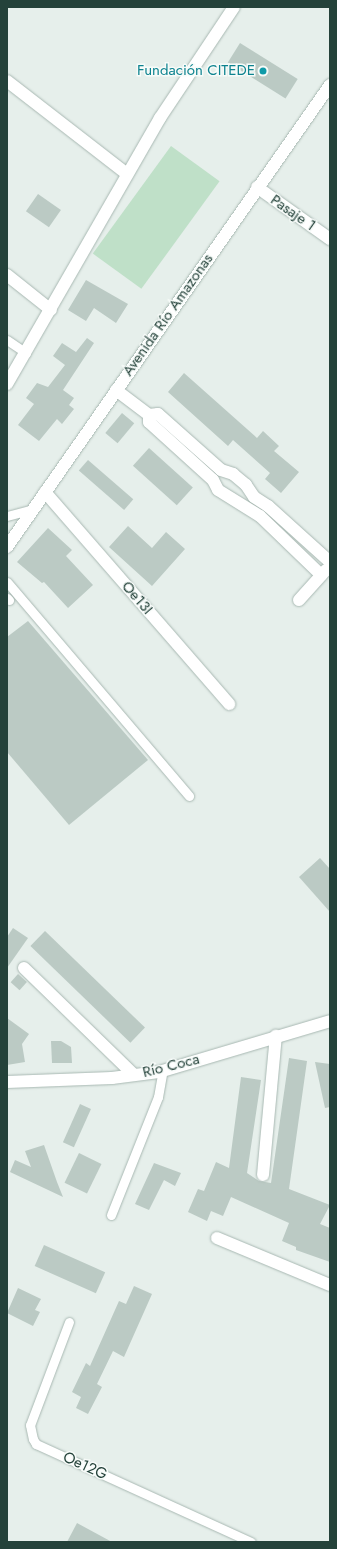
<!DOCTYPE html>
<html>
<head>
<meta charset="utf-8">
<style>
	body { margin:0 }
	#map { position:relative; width:337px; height:1549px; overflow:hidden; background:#e6efeb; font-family:Jost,sans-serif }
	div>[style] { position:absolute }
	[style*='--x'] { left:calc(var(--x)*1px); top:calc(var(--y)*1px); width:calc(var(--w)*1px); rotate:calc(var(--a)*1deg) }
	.green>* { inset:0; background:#bfe0c8; transform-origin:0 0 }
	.building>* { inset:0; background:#bbcac4; transform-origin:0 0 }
	.roads { filter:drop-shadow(0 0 1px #a8b8b2) drop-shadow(0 0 1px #a8b8b2) }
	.service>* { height:9px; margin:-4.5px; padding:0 4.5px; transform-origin:4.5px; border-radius:4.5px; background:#fff }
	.minor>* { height:12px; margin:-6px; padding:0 6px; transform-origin:6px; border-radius:6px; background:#fff }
	.secondary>* { height:12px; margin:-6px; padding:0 6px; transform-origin:6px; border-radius:6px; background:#fff }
	.dots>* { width:11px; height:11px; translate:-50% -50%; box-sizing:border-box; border:2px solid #f7fbf9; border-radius:50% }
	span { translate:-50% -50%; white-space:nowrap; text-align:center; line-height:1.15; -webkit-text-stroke:3px #f7fbf9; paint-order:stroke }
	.culture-label { font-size:15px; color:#0d838f }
	.right { translate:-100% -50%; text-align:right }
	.street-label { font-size:15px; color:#24423a }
	.frame { position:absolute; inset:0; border:8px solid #24423a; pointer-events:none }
</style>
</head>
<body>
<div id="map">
	<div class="green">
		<i style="left:171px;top:146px;width:60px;height:133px;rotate:36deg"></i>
	</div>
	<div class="building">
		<i style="left:240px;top:43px;width:68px;height:23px;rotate:32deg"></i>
		<i style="left:38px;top:194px;width:28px;height:21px;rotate:35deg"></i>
		<i style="clip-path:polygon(86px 280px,128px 304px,116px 323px,94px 308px,86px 321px,68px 310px)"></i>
		<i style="clip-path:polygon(87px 338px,94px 343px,63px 390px,74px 398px,69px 405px,74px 409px,62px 424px,57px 419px,39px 441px,18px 425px,34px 404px,26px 398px,37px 383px,48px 387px,65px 365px,53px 356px,62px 343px,76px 352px)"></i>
		<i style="clip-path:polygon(184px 373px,257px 438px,263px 431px,279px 446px,274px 451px,299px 472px,281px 493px,265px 479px,270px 473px,233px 440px,228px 446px,168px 392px)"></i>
		<i style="left:122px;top:413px;width:16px;height:26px;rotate:40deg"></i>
		<i style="left:149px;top:448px;width:59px;height:24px;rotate:42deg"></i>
		<i style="left:88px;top:460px;width:60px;height:14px;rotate:41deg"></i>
		<i style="clip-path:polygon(128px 526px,152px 548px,166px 532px,185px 549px,152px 586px,109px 547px)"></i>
		<i style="clip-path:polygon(48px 528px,72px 550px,66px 556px,93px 585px,68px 608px,44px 582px,42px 583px,17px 562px)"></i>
		<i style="clip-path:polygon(28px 621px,148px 760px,69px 825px,7px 752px,7px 637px)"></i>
		<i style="clip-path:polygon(320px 858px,330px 869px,330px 912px,299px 877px)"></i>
		<i style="clip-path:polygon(13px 928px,28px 938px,7px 968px,7px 937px)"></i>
		<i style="left:45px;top:931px;width:139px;height:21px;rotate:44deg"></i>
		<i style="left:18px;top:974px;width:12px;height:11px;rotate:42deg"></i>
		<i style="clip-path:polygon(7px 1018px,29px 1034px,22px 1044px,25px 1062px,7px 1065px)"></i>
		<i style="clip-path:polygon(51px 1041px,61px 1041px,71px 1047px,72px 1063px,52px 1063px)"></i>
		<i style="clip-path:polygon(289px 1058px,307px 1061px,289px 1189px,330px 1205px,320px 1224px,330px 1228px,330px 1262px,296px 1250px,296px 1247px,282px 1241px,289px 1223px,231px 1197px,223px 1216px,211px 1211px,207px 1221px,188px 1212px,198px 1189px,204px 1191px,216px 1162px,229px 1168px,241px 1077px,261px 1080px,247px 1173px,259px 1181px,271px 1183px)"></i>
		<i style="clip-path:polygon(315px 1062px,330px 1064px,330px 1107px,325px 1108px)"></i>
		<i style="left:80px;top:1104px;width:12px;height:42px;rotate:24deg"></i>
		<i style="clip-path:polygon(44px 1145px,57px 1182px,63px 1197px,10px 1172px,15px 1160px,31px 1167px,25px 1151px)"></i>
		<i style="left:79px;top:1153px;width:25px;height:33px;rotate:26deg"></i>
		<i style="clip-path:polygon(154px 1163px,181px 1173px,175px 1186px,164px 1180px,149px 1210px,135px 1204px)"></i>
		<i style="left:44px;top:1245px;width:67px;height:23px;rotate:24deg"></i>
		<i style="clip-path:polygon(134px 1286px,152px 1294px,124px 1357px,113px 1351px,97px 1384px,102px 1387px,88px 1414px,76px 1408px,81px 1397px,72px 1392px,86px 1363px,90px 1366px,119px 1301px,126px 1304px)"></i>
		<i style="clip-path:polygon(18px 1288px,41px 1299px,35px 1310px,40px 1312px,33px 1326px,7px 1313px)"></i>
		<i style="clip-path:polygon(77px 1523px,112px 1542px,67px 1542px)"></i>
	</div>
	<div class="roads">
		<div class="service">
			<i style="--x:7;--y:340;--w:23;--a:34"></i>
			<i style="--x:7;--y:516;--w:27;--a:-15"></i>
			<i style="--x:7;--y:582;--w:281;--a:49.6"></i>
			<i style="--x:7;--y:598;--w:3;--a:45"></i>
			<i style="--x:111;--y:1215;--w:127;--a:-68.3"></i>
			<i style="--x:158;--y:1097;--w:27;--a:-80"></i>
			<i style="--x:69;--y:1322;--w:110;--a:110.7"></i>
			<i style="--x:30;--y:1425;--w:14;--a:78"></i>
			<i style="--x:33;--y:1439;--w:6;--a:59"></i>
			<i style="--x:36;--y:1444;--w:236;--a:24.5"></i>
		</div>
		<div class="minor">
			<i style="--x:7;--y:81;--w:152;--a:37.8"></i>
			<i style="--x:257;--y:187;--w:90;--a:35.5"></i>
			<i style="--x:7;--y:275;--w:56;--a:38.5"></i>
			<i style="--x:116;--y:390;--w:41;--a:37.1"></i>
			<i style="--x:149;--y:415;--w:7;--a:90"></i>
			<i style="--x:149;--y:422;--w:86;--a:42.2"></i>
			<i style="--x:213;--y:480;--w:11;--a:63"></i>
			<i style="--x:218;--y:490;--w:49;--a:31.8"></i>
			<i style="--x:260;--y:516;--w:85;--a:44"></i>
			<i style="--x:149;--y:415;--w:9;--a:-6"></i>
			<i style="--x:158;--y:414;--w:84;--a:41.6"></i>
			<i style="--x:221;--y:470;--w:13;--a:18"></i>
			<i style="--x:233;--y:474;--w:17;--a:40"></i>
			<i style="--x:246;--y:485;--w:14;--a:56"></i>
			<i style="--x:254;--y:497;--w:17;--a:33"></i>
			<i style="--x:268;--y:506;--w:84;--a:42.1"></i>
			<i style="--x:45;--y:492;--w:281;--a:49"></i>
			<i style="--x:299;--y:600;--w:40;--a:-48"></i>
			<i style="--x:24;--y:968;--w:153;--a:44.2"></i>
			<i style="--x:7;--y:1082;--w:105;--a:-2.2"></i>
			<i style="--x:112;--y:1078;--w:47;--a:-7.3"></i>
			<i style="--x:159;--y:1072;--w:178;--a:-16.6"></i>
			<i style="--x:263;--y:1175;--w:140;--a:-84.7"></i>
			<i style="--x:217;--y:1238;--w:122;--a:22.6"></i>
		</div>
		<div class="secondary">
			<i style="--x:7;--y:384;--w:307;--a:-60.1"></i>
			<i style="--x:160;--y:118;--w:133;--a:-56.3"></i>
			<i style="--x:7;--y:547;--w:564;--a:-55.04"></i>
		</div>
	</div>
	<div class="dots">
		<i style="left:263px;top:71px;background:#0f9aa8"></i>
	</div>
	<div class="culture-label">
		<span class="right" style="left:255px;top:71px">Fundación CITEDE</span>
	</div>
	<div class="street-label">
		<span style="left:293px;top:213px;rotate:35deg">Pasaje 1</span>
		<span style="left:168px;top:315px;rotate:-55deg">Avenida Río Amazonas</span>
		<span style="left:137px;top:598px;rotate:49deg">Oe13I</span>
		<span style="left:171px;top:1066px;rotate:-14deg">Río Coca</span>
		<span style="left:85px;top:1466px;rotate:25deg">Oe12G</span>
	</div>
	<div class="frame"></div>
</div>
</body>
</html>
